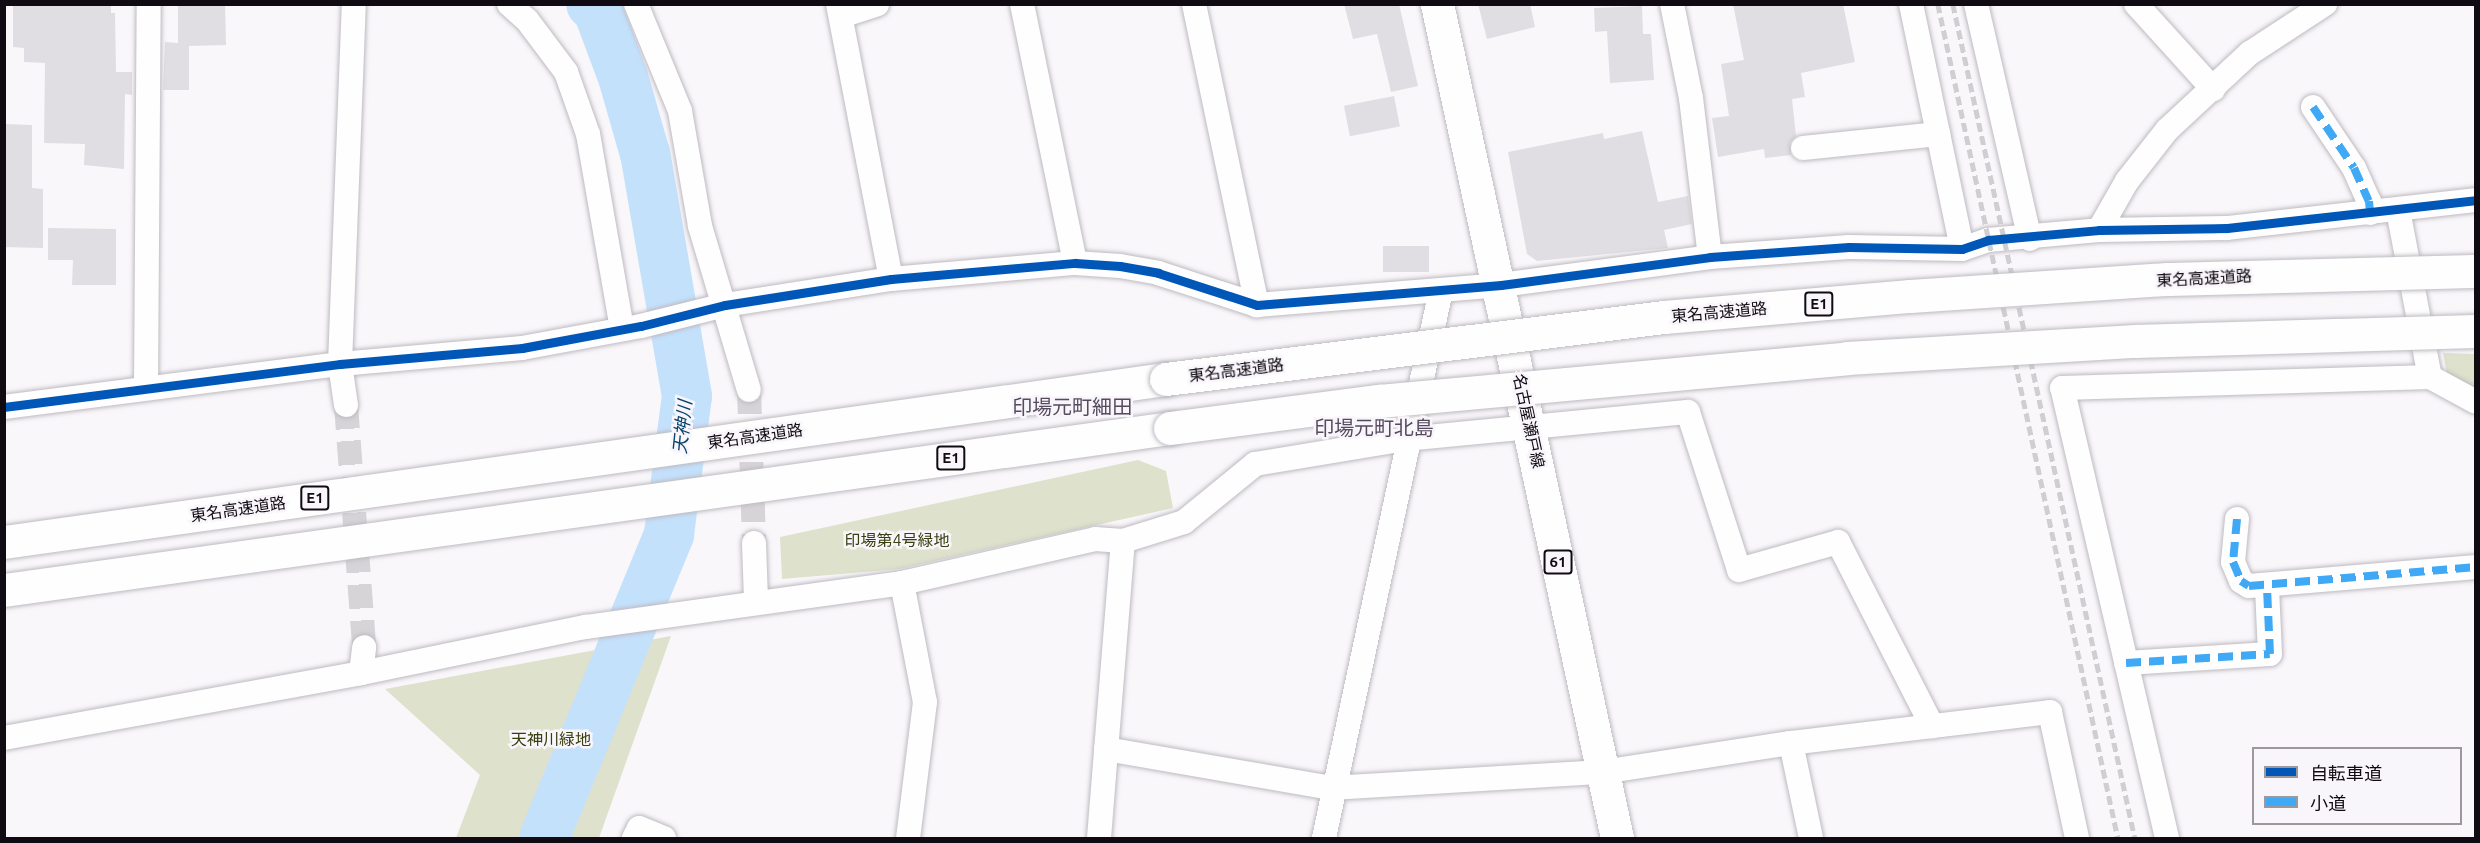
<!DOCTYPE html>
<html>
<head>
<meta charset="utf-8">
<style>
	body { margin:0 }
	#map { position:relative; width:2480px; height:843px; overflow:hidden; background:#f9f7fa; font-family:Ubuntu,"Noto Sans JP",sans-serif }
	div>[style] { position:absolute }
	[style*='--x'] { left:calc(var(--x)*1px); top:calc(var(--y)*1px); width:calc(var(--w)*1px); rotate:calc(var(--a)*1deg) }
	.green>* { inset:0; background:#dee1cc }
	.river>* { height:50px; margin:-25px; padding:0 25px; transform-origin:25px; border-radius:25px; background:#c4e1fc }
	.building>* { inset:0; background:#e1dee3; transform-origin:0 0 }
	.minor-tunnel>* { height:24px; margin-top:-12px; transform-origin:0; background:repeating-linear-gradient(90deg,#d6d4d7 0 24px,transparent 0 36px) }
	.roads { filter:drop-shadow(0 0 2px #bebac1) drop-shadow(0 0 2px #bebac1) }
	.minor>* { height:24px; margin:-12px; padding:0 12px; transform-origin:12px; border-radius:12px; background:#fefefe }
	.primary>* { height:33px; margin:-16.5px; padding:0 16.5px; transform-origin:16.5px; border-radius:16.5px; background:#fefefe }
	.motorway>* { height:33px; margin:-16.5px; padding:0 16.5px; transform-origin:16.5px; border-radius:16.5px; background:#fefefe }
	.rail>* { height:4.5px; margin-top:-2.25px; transform-origin:0; background:repeating-linear-gradient(90deg,#cfced0 0 9px,transparent 0 13.5px) }
	.bridges { filter:drop-shadow(0 0 2px #bebac1) drop-shadow(0 0 2px #bebac1) }
	.motorway-bridge>* { height:33px; margin:-16.5px; padding:0 16.5px; transform-origin:16.5px; border-radius:16.5px; background:#fefefe }
	.quiet>* { height:8px; margin-top:-4px; transform-origin:0; background:repeating-linear-gradient(90deg,#3fa9f5 0 15px,transparent 0 23px) }
	.cycleway>* { height:9px; margin:-4.5px; padding:0 4.5px; transform-origin:4.5px; border-radius:4.5px; background:#0057b8 }
	span { translate:-50% -50%; white-space:nowrap; text-align:center; line-height:1.15; -webkit-text-stroke:5px #f9f6fb; paint-order:stroke }
	.shield-label span { padding:2px 4px; background:#f9f6fb; border:2px solid; border-radius:4px; -webkit-text-stroke-width:0 }
	.shield-label { font-size:15px; color:#100b13; font-weight:700 }
	.street-label { font-size:16px; color:#100b13 }
	.park-label { font-size:16px; color:#383e0d }
	.water-label { font-size:18px; color:#06446f; font-style:italic }
	.quarter-label { font-size:20px; color:#564a5f }
	.frame { position:absolute; inset:0; border:6px solid #100b13; pointer-events:none }
	.legend { position:absolute; left:2252px; top:747px; width:210px; height:78px; box-sizing:border-box; background:#f9f6fb; border:2px solid #9c989e; margin:0; padding:8px 10px; list-style:none; font-size:18px; color:#100b13 }
	.legend li { display:flex; align-items:center; gap:12px; height:30px }
	.legend b { width:30px; border:2px solid #9c989e }
</style>
</head>
<body>
<div id="map">
	<div class="green">
		<i style="clip-path:polygon(2443px 353px,2475px 354px,2475px 388px,2447px 374px)"></i>
		<i style="clip-path:polygon(1138px 460px,1166px 471px,1173px 508px,899px 569px,782px 579px,780px 537px)"></i>
		<i style="clip-path:polygon(671px 636px,599px 838px,456px 838px,480px 775px,385px 689px)"></i>
	</div>
	<div class="river">
		<i style="--x:544;--y:838;--w:329;--a:-67.6"></i>
		<i style="--x:669;--y:534;--w:139;--a:-82.6"></i>
		<i style="--x:687;--y:396;--w:246;--a:-99.8"></i>
		<i style="--x:645;--y:154;--w:80;--a:-105.9"></i>
		<i style="--x:623;--y:77;--w:72;--a:-110.5"></i>
		<i style="--x:598;--y:10;--w:9;--a:-139"></i>
	</div>
	<div class="building">
		<i style="clip-path:polygon(13px 4px,111px 4px,111px 13px,115px 13px,116px 72px,132px 72px,132px 95px,125px 94px,124px 169px,84px 165px,85px 144px,44px 143px,45px 63px,24px 62px,24px 48px,13px 47px)"></i>
		<i style="clip-path:polygon(178px 4px,225px 4px,226px 45px,189px 46px,189px 90px,163px 90px,165px 42px,178px 43px)"></i>
		<i style="clip-path:polygon(1344px 4px,1399px 4px,1418px 86px,1391px 92px,1377px 34px,1353px 39px)"></i>
		<i style="clip-path:polygon(1478px 4px,1530px 4px,1535px 27px,1487px 39px)"></i>
		<i style="clip-path:polygon(1733px 4px,1843px 4px,1855px 62px,1801px 73px,1805px 97px,1792px 99px,1796px 136px,1790px 143px,1791px 155px,1765px 158px,1764px 149px,1718px 157px,1712px 118px,1729px 116px,1721px 64px,1744px 60px)"></i>
		<i style="clip-path:polygon(1642px 6px,1643px 34px,1651px 34px,1654px 80px,1610px 83px,1607px 31px,1595px 32px,1594px 8px)"></i>
		<i style="left:1394px;top:96px;width:31px;height:51px;rotate:79deg"></i>
		<i style="clip-path:polygon(4px 124px,32px 125px,32px 188px,43px 189px,43px 248px,4px 247px)"></i>
		<i style="clip-path:polygon(1642px 131px,1658px 202px,1688px 196px,1692px 224px,1664px 230px,1668px 248px,1537px 261px,1527px 254px,1508px 152px,1603px 133px,1604px 139px)"></i>
		<i style="clip-path:polygon(48px 228px,116px 229px,116px 285px,72px 285px,73px 260px,48px 260px)"></i>
		<i style="left:1383px;top:246px;width:46px;height:26px"></i>
	</div>
	<div class="minor-tunnel">
		<i style="--x:749;--y:390;--w:153;--a:88.1"></i>
		<i style="--x:346;--y:405;--w:243;--a:85.7"></i>
	</div>
	<div class="roads">
		<div class="minor">
			<i style="--x:509;--y:4;--w:24;--a:42"></i>
			<i style="--x:527;--y:20;--w:65;--a:53.1"></i>
			<i style="--x:566;--y:72;--w:66;--a:70.5"></i>
			<i style="--x:588;--y:134;--w:197;--a:80.1"></i>
			<i style="--x:636;--y:4;--w:116;--a:67.6"></i>
			<i style="--x:680;--y:111;--w:117;--a:80.1"></i>
			<i style="--x:700;--y:226;--w:171;--a:73.4"></i>
			<i style="--x:838;--y:4;--w:280;--a:79.1"></i>
			<i style="--x:1022;--y:4;--w:264;--a:78.4"></i>
			<i style="--x:1194;--y:4;--w:308;--a:78.2"></i>
			<i style="--x:1672;--y:4;--w:96;--a:78.6"></i>
			<i style="--x:1691;--y:98;--w:160;--a:83.2"></i>
			<i style="--x:1911;--y:4;--w:250;--a:78.2"></i>
			<i style="--x:1976;--y:4;--w:241;--a:77.1"></i>
			<i style="--x:2136;--y:4;--w:115;--a:47.8"></i>
			<i style="--x:841;--y:16;--w:38;--a:-18"></i>
			<i style="--x:2313;--y:107;--w:73;--a:56.1"></i>
			<i style="--x:2354;--y:168;--w:36;--a:66"></i>
			<i style="--x:2369;--y:201;--w:12;--a:85"></i>
			<i style="--x:1803;--y:148;--w:136;--a:-5.9"></i>
			<i style="--x:2398;--y:210;--w:170;--a:79.2"></i>
			<i style="--x:2099;--y:230;--w:56;--a:-60.3"></i>
			<i style="--x:2127;--y:181;--w:65;--a:-51.9"></i>
			<i style="--x:2167;--y:130;--w:113;--a:-42.9"></i>
			<i style="--x:2250;--y:53;--w:90;--a:-33.2"></i>
			<i style="--x:146;--y:388;--w:384;--a:-89.6"></i>
			<i style="--x:346;--y:405;--w:41;--a:-98.3"></i>
			<i style="--x:340;--y:364;--w:360;--a:-87.8"></i>
			<i style="--x:4;--y:407;--w:339;--a:-7.3"></i>
			<i style="--x:340;--y:364;--w:183;--a:-5"></i>
			<i style="--x:522;--y:348;--w:121;--a:-10.5"></i>
			<i style="--x:641;--y:326;--w:87;--a:-14"></i>
			<i style="--x:725;--y:305;--w:168;--a:-8.9"></i>
			<i style="--x:891;--y:279;--w:185;--a:-5"></i>
			<i style="--x:1075;--y:263;--w:45;--a:3.8"></i>
			<i style="--x:1120;--y:266;--w:39;--a:10"></i>
			<i style="--x:1158;--y:273;--w:104;--a:17.9"></i>
			<i style="--x:1257;--y:305;--w:245;--a:-4.7"></i>
			<i style="--x:1501;--y:285;--w:211;--a:-7.6"></i>
			<i style="--x:1710;--y:257;--w:139;--a:-4.1"></i>
			<i style="--x:1849;--y:247;--w:113;--a:1"></i>
			<i style="--x:1962;--y:249;--w:28;--a:-19"></i>
			<i style="--x:1988;--y:240;--w:111;--a:-5.1"></i>
			<i style="--x:2099;--y:230;--w:128;--a:-0.9"></i>
			<i style="--x:2227;--y:228;--w:251;--a:-6.4"></i>
			<i style="--x:2237;--y:519;--w:43;--a:95.3"></i>
			<i style="--x:2233;--y:562;--w:21;--a:67"></i>
			<i style="--x:2241;--y:581;--w:9;--a:32"></i>
			<i style="--x:2249;--y:586;--w:228;--a:-4.8"></i>
			<i style="--x:754;--y:543;--w:57;--a:88"></i>
			<i style="--x:902;--y:583;--w:121;--a:79.1"></i>
			<i style="--x:925;--y:702;--w:137;--a:97.1"></i>
			<i style="--x:2126;--y:663;--w:144;--a:-3.6"></i>
			<i style="--x:2270;--y:654;--w:67;--a:-92.6"></i>
			<i style="--x:361;--y:673;--w:26;--a:-83"></i>
			<i style="--x:4;--y:738;--w:363;--a:-10.3"></i>
			<i style="--x:361;--y:673;--w:230;--a:-11.6"></i>
			<i style="--x:586;--y:627;--w:319;--a:-7.9"></i>
			<i style="--x:902;--y:583;--w:198;--a:-12.8"></i>
			<i style="--x:1095;--y:539;--w:28;--a:4"></i>
			<i style="--x:1123;--y:541;--w:64;--a:-17.3"></i>
			<i style="--x:1184;--y:522;--w:92;--a:-39.2"></i>
			<i style="--x:1255;--y:464;--w:153;--a:-9.4"></i>
			<i style="--x:1406;--y:439;--w:283;--a:-5.5"></i>
			<i style="--x:1688;--y:412;--w:166;--a:72.1"></i>
			<i style="--x:1739;--y:570;--w:103;--a:-15.8"></i>
			<i style="--x:1838;--y:542;--w:207;--a:62.9"></i>
			<i style="--x:1791;--y:743;--w:97;--a:78.1"></i>
			<i style="--x:1106;--y:749;--w:228;--a:9.8"></i>
			<i style="--x:1331;--y:788;--w:272;--a:-3.4"></i>
			<i style="--x:1603;--y:772;--w:190;--a:-8.8"></i>
			<i style="--x:1791;--y:743;--w:261;--a:-6.8"></i>
			<i style="--x:2050;--y:712;--w:129;--a:77.9"></i>
			<i style="--x:634;--y:838;--w:11;--a:-63"></i>
			<i style="--x:639;--y:828;--w:27;--a:22"></i>
			<i style="--x:1099;--y:838;--w:298;--a:-85.4"></i>
			<i style="--x:1324;--y:838;--w:560;--a:-77.95"></i>
			<i style="--x:2167;--y:838;--w:462;--a:-103.1"></i>
			<i style="--x:2062;--y:388;--w:368;--a:-1.7"></i>
			<i style="--x:2430;--y:377;--w:52;--a:28.5"></i>
		</div>
		<div class="primary">
			<i style="--x:1437;--y:4;--w:853;--a:77.82"></i>
		</div>
		<div class="motorway">
			<i style="--x:4;--y:542;--w:1173;--a:-7.99"></i>
			<i style="--x:4;--y:590;--w:1177;--a:-7.91"></i>
		</div>
	</div>
	<div class="rail">
		<i style="--x:1938;--y:4;--w:853;--a:77.82"></i>
		<i style="--x:1953;--y:4;--w:854;--a:77.69"></i>
	</div>
	<div class="bridges">
		<div class="motorway-bridge">
			<i style="--x:1166;--y:379;--w:502;--a:-7.1"></i>
			<i style="--x:1664;--y:317;--w:247;--a:-4.9"></i>
			<i style="--x:1910;--y:296;--w:258;--a:-3.8"></i>
			<i style="--x:2167;--y:279;--w:309;--a:-1.5"></i>
			<i style="--x:1170;--y:428;--w:211;--a:-7.4"></i>
			<i style="--x:1379;--y:401;--w:470;--a:-5.2"></i>
			<i style="--x:1847;--y:358;--w:289;--a:-3.4"></i>
			<i style="--x:2135;--y:341;--w:339;--a:-1.7"></i>
		</div>
	</div>
	<div class="quiet">
		<i style="--x:2313;--y:107;--w:73;--a:56.1"></i>
		<i style="--x:2354;--y:168;--w:36;--a:66"></i>
		<i style="--x:2369;--y:201;--w:12;--a:85"></i>
		<i style="--x:2237;--y:519;--w:43;--a:95.3"></i>
		<i style="--x:2233;--y:562;--w:21;--a:67"></i>
		<i style="--x:2241;--y:581;--w:9;--a:32"></i>
		<i style="--x:2249;--y:586;--w:228;--a:-4.8"></i>
		<i style="--x:2126;--y:663;--w:144;--a:-3.6"></i>
		<i style="--x:2270;--y:654;--w:67;--a:-92.6"></i>
	</div>
	<div class="cycleway">
		<i style="--x:4;--y:407;--w:339;--a:-7.3"></i>
		<i style="--x:340;--y:364;--w:183;--a:-5"></i>
		<i style="--x:522;--y:348;--w:121;--a:-10.5"></i>
		<i style="--x:641;--y:326;--w:87;--a:-14"></i>
		<i style="--x:725;--y:305;--w:168;--a:-8.9"></i>
		<i style="--x:891;--y:279;--w:185;--a:-5"></i>
		<i style="--x:1075;--y:263;--w:45;--a:3.8"></i>
		<i style="--x:1120;--y:266;--w:39;--a:10"></i>
		<i style="--x:1158;--y:273;--w:104;--a:17.9"></i>
		<i style="--x:1257;--y:305;--w:245;--a:-4.7"></i>
		<i style="--x:1501;--y:285;--w:211;--a:-7.6"></i>
		<i style="--x:1710;--y:257;--w:139;--a:-4.1"></i>
		<i style="--x:1849;--y:247;--w:113;--a:1"></i>
		<i style="--x:1962;--y:249;--w:28;--a:-19"></i>
		<i style="--x:1988;--y:240;--w:111;--a:-5.1"></i>
		<i style="--x:2099;--y:230;--w:128;--a:-0.9"></i>
		<i style="--x:2227;--y:228;--w:251;--a:-6.4"></i>
	</div>
	<div class="shield-label">
		<span style="left:1819px;top:304px">E1</span>
		<span style="left:951px;top:458px">E1</span>
		<span style="left:315px;top:498px">E1</span>
		<span style="left:1558px;top:562px">61</span>
	</div>
	<div class="street-label">
		<span style="left:2204px;top:278px;rotate:-3deg">東名高速道路</span>
		<span style="left:1719px;top:312px;rotate:-5deg">東名高速道路</span>
		<span style="left:1236px;top:370px;rotate:-7deg">東名高速道路</span>
		<span style="left:1529px;top:421px;rotate:78deg">名古屋瀬戸線</span>
		<span style="left:755px;top:436px;rotate:-8deg">東名高速道路</span>
		<span style="left:238px;top:509px;rotate:-8deg">東名高速道路</span>
	</div>
	<div class="park-label">
		<span style="left:897px;top:540px">印場第4号緑地</span>
		<span style="left:551px;top:739px">天神川緑地</span>
	</div>
	<div class="water-label">
		<span style="left:682px;top:427px;rotate:-84deg">天神川</span>
	</div>
	<div class="quarter-label">
		<span style="left:1072px;top:406px">印場元町細田</span>
		<span style="left:1374px;top:427px">印場元町北島</span>
	</div>
	<div class="frame"></div>
	<ul class="legend">
	<li><b style="height:8px;background:#0057b8"></b>自転車道</li>
	<li><b style="height:8px;background:#3fa9f5"></b>小道</li>
	</ul>
</div>
</body>
</html>
